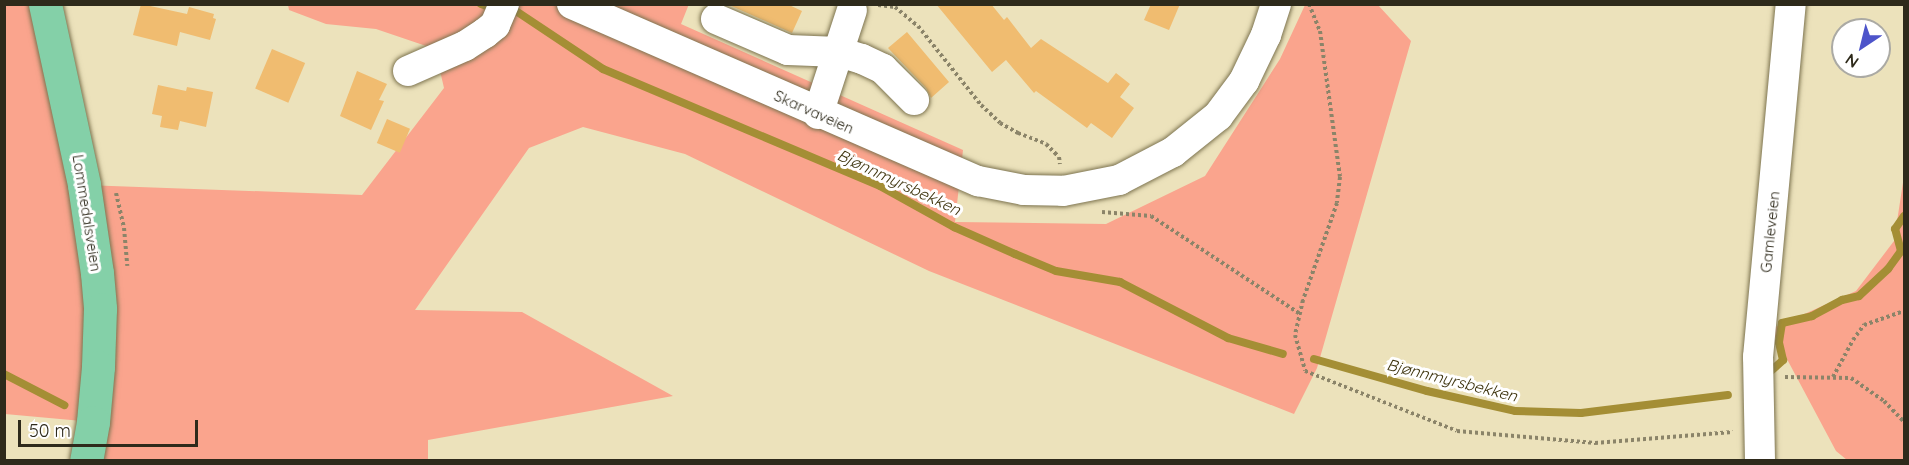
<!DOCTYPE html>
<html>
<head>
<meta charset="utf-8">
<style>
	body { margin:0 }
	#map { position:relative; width:1909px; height:465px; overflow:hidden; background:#ece2bb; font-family:Quicksand,sans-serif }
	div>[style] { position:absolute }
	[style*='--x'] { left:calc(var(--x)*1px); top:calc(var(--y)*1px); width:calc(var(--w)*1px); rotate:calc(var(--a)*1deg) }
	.green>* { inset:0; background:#faa48d }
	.stream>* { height:8px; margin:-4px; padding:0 4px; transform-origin:4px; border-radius:4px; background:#a48e35 }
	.building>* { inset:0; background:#f0bc70; transform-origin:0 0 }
	.path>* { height:4px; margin-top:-2px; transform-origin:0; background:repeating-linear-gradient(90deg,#8b8469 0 3px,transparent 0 6px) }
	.roads { filter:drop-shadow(0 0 2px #7d7450) drop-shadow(0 0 2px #7d7450) }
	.minor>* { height:30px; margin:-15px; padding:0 15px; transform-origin:15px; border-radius:15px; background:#fff }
	.major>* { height:33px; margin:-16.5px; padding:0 16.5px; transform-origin:16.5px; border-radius:16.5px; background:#84d0a8 }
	span { translate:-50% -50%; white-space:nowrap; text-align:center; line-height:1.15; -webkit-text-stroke:6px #fff; paint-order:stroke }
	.street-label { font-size:15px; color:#2e2a1b }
	.water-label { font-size:16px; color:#3d330d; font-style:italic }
	.frame { position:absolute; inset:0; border:6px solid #2e2a1b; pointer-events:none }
	.north { position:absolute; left:1831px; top:18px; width:60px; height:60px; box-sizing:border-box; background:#fff; border:2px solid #abaaa4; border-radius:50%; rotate:215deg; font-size:16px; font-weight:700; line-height:24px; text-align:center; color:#2e2a1b }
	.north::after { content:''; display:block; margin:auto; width:21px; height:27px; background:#4d54ca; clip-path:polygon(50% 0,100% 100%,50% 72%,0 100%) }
	.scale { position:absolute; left:18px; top:420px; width:180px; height:27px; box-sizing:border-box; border:3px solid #2e2a1b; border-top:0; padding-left:8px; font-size:18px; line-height:21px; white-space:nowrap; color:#2e2a1b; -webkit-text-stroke:4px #fff; paint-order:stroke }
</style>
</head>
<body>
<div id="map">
	<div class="green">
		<i style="clip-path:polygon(689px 4px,681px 24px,963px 150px,955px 222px,1106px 224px,1205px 176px,1280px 59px,1305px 5px,1378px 5px,1411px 41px,1317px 368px,1294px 414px,929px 271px,685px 154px,583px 127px,529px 148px,415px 310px,522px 312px,673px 396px,428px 440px,428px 460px,86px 460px,93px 422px,5px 414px,4px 5px,45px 5px,84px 185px,362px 195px,444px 88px,435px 49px,376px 29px,326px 24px,289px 10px,288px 5px)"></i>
		<i style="clip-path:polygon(1904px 176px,1904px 460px,1847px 460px,1836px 451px,1771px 329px,1856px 291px,1894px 241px)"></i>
	</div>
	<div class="stream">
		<i style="--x:481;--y:4;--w:12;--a:20"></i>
		<i style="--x:513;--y:9;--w:108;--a:33.7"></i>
		<i style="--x:603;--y:69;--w:301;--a:22.9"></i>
		<i style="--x:880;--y:186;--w:85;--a:29"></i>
		<i style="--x:954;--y:227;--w:67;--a:23.9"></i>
		<i style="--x:1015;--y:254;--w:44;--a:22.5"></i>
		<i style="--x:1056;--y:271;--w:65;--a:9.8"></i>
		<i style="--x:1120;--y:282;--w:122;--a:27.4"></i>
		<i style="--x:1228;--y:338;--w:57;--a:16.2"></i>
		<i style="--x:1314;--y:359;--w:117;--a:15.8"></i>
		<i style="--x:1427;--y:391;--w:90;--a:12.8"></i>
		<i style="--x:1515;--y:411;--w:66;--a:1.7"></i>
		<i style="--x:1581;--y:413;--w:148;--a:-7"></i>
		<i style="--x:1772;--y:370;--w:15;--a:-42"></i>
		<i style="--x:1783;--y:360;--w:18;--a:-103"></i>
		<i style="--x:1779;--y:342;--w:19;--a:-81"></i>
		<i style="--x:1782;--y:323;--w:31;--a:-13"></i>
		<i style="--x:1812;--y:316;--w:34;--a:-28"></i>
		<i style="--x:1842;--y:300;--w:17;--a:-13"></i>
		<i style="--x:1859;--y:296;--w:40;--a:-43"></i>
		<i style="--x:1888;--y:269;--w:22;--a:-54"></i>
		<i style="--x:1901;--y:251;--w:23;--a:-105"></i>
		<i style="--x:1895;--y:229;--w:16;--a:-55"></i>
		<i style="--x:4;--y:374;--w:68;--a:27.3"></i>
	</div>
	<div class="building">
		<i style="clip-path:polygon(141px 4px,187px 14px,189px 7px,214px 14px,213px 18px,216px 19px,210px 40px,180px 32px,177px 46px,133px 35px)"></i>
		<i style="clip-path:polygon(727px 4px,787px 4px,802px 11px,792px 33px)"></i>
		<i style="clip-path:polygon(936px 4px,991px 4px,1004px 20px,1007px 17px,1031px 48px,1041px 39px,1108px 83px,1116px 73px,1130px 84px,1120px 97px,1134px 108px,1112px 138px,1091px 123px,1087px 128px,1036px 91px,1034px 93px,1006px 60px,992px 72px)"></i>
		<i style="clip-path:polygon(1151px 4px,1180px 4px,1169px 30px,1144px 20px)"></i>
		<i style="clip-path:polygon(907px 32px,949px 82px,931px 98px,926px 88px,888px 48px)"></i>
		<i style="left:272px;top:49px;width:36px;height:43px;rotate:23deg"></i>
		<i style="clip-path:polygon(357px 71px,387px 84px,379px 100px,384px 101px,371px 130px,340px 116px)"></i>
		<i style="clip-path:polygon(158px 85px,186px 91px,187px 87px,213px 92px,206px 127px,180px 121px,178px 130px,160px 127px,162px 116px,152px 114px)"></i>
		<i style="left:387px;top:119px;width:25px;height:26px;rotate:23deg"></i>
	</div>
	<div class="path">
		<i style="--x:1309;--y:4;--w:29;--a:68"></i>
		<i style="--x:1320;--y:31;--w:147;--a:82.2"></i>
		<i style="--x:1340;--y:177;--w:26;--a:97"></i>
		<i style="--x:1337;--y:203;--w:103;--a:109.3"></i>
		<i style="--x:1303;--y:300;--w:36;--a:103"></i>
		<i style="--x:1295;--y:335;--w:37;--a:74"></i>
		<i style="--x:1305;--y:371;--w:163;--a:21.5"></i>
		<i style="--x:1457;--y:431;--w:139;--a:5"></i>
		<i style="--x:1595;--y:443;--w:138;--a:-4.6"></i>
		<i style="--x:878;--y:5;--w:17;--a:7"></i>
		<i style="--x:895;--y:7;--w:30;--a:40"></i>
		<i style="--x:918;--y:26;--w:101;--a:51.4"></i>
		<i style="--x:981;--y:105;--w:26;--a:43"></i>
		<i style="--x:1000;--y:123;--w:21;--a:29"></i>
		<i style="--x:1018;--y:133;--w:30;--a:21"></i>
		<i style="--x:1046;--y:144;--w:18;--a:45"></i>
		<i style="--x:1059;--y:157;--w:7;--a:82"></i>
		<i style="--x:116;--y:193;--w:36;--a:77"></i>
		<i style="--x:124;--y:228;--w:38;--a:85"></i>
		<i style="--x:1102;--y:212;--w:49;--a:4.7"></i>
		<i style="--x:1151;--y:216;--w:178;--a:33.3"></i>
		<i style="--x:1785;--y:377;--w:66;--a:0.9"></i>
		<i style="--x:1851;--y:378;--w:40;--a:34.9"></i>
		<i style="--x:1884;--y:401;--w:29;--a:46"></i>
		<i style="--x:1833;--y:377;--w:42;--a:-61.6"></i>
		<i style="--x:1853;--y:340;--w:19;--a:-54"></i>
		<i style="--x:1864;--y:325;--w:42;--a:-19.3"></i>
	</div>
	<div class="roads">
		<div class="minor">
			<i style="--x:572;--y:4;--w:443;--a:23.6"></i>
			<i style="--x:978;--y:181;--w:47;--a:11.1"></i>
			<i style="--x:1024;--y:190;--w:39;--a:1"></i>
			<i style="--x:1063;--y:191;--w:57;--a:-11.1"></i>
			<i style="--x:1119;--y:180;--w:61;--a:-27.4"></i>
			<i style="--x:1173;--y:152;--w:58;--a:-38.7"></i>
			<i style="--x:1218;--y:116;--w:44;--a:-53.4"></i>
			<i style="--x:1244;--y:81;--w:51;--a:-64.4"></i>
			<i style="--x:1266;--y:35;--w:33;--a:-72"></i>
			<i style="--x:716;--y:19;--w:78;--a:23.3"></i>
			<i style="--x:788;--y:50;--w:51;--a:2.2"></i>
			<i style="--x:839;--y:52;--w:24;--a:17"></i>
			<i style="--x:862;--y:59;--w:23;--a:25"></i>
			<i style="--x:883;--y:69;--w:44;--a:45"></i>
			<i style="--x:408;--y:71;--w:62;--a:-23.7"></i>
			<i style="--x:465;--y:46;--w:24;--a:-33"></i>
			<i style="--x:485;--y:33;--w:13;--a:-39"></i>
			<i style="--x:495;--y:25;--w:23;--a:-67"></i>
			<i style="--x:818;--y:114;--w:109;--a:-71.9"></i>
			<i style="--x:1760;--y:460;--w:103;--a:-91.1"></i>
			<i style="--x:1758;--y:357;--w:355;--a:-84.7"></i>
		</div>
		<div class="major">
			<i style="--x:45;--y:4;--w:185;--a:77.8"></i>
			<i style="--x:84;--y:185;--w:89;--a:81.6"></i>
			<i style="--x:97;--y:273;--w:36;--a:85"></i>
			<i style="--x:100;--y:309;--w:58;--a:92"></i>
			<i style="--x:98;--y:367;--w:55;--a:95.2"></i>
			<i style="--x:93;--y:422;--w:39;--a:100"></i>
		</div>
	</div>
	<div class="street-label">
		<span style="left:814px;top:112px;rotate:24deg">Skarvaveien</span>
		<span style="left:87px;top:213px;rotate:81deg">Lommedalsveien</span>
		<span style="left:1770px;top:232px;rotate:-84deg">Gamleveien</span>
	</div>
	<div class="water-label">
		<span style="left:899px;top:182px;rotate:25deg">Bjønnmyrsbekken</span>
		<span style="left:1452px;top:380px;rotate:14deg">Bjønnmyrsbekken</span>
	</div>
	<div class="frame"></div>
	<div class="north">N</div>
	<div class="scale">50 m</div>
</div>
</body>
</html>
